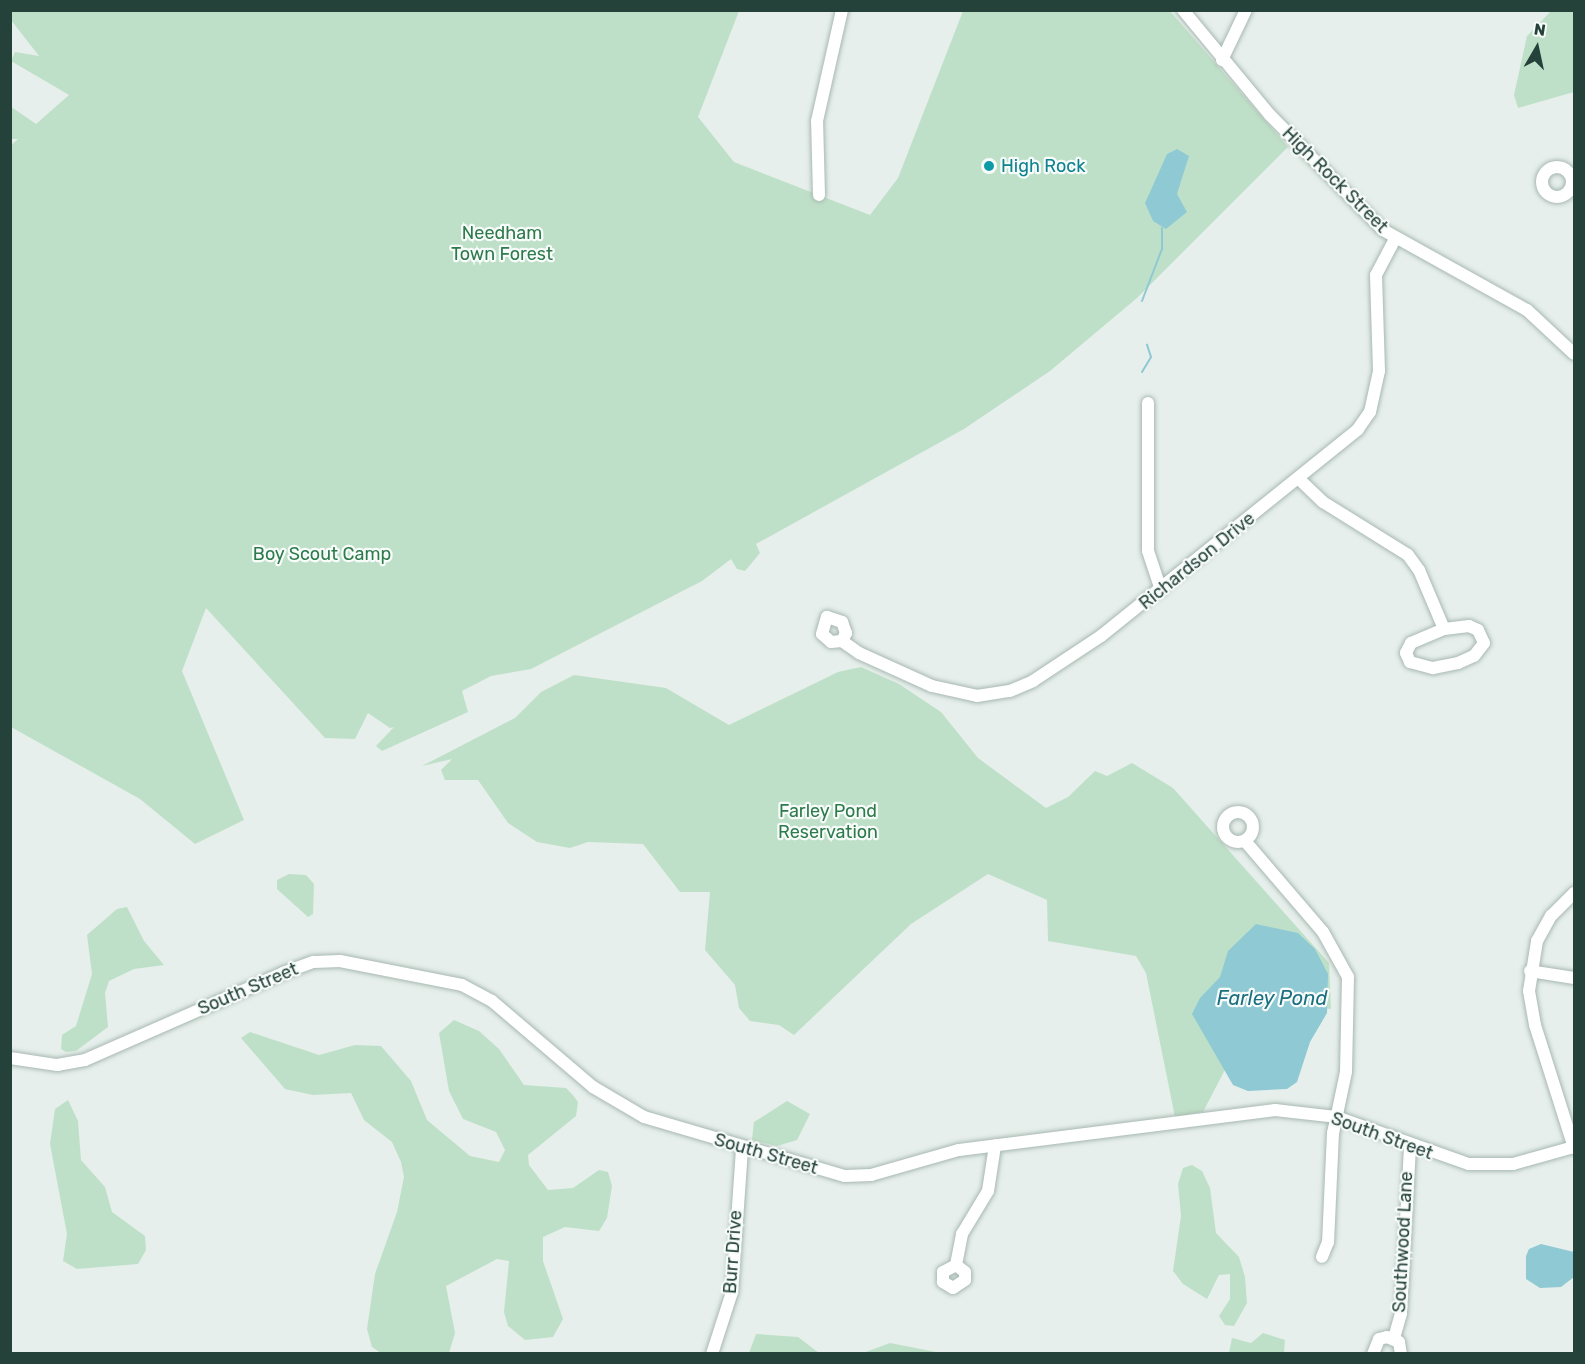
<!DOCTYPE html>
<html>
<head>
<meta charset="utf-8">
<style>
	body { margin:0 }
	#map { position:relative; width:1585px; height:1364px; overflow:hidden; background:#e6efeb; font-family:Rubik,sans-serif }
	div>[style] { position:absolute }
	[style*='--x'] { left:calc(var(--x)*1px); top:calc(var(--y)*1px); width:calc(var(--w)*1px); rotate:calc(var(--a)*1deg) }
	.green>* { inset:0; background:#bfe0c8 }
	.water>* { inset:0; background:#8ec9d4 }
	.stream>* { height:2px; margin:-1px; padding:0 1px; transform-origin:1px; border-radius:1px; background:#8ec9d4 }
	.roads { filter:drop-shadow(0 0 2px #a8b8b2) drop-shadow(0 0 2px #a8b8b2) }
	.minor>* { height:12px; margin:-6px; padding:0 6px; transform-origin:6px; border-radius:6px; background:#fff }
	.minor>.ring { margin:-6px; padding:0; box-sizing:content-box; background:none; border:12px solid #fff; border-radius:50% }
	.dots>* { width:16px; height:16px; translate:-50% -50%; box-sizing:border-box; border:3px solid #f7fbf9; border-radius:50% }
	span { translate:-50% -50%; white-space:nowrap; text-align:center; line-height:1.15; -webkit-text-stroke:4.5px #f7fbf9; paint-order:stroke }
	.culture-label { font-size:18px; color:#0d838f }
	.left { translate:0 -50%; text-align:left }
	.street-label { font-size:18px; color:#24423a }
	.park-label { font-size:18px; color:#2d7a4b }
	.water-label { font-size:20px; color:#1c6f80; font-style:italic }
	.frame { position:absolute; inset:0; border:12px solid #24423a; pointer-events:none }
	.north { position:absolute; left:1507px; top:18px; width:60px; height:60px; -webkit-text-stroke:4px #f7fbf9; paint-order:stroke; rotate:9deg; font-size:16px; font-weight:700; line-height:24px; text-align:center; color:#24423a }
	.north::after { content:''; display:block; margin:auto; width:21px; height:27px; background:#24423a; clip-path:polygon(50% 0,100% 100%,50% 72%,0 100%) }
</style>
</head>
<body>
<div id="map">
	<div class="green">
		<i style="clip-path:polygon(1169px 10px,1288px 147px,1137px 298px,1050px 371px,964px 429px,756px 544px,760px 553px,745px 571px,737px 569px,731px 559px,702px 581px,531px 669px,491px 676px,462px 691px,468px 712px,382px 751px,376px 746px,394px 727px,390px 728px,368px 713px,355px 739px,325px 738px,206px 608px,182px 671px,244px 820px,195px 844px,140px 799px,11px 727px,10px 146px,18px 139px,11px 139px,10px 106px,36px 124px,69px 95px,11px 61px,15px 52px,39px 56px,11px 20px,11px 11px,739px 11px,698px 117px,734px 162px,870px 215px,898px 178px,963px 11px)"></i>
		<i style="clip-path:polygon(1552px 10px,1574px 11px,1574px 92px,1518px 108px,1514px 95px,1527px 36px)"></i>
		<i style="clip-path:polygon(861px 667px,899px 684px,941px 712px,978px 758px,1046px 808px,1068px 797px,1095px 771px,1107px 776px,1132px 763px,1173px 788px,1329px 963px,1331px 1009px,1317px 1008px,1229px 1062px,1203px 1112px,1175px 1117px,1146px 973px,1136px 956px,1048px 941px,1047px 900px,988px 874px,911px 924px,794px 1035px,779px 1025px,750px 1021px,739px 1008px,735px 985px,705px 950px,710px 892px,680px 892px,643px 844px,588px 842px,570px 848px,537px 842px,508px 823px,478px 780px,445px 780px,441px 770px,452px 759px,422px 766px,515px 718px,541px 692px,574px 675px,666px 688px,729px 725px,838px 672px)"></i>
		<i style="clip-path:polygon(289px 874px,306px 875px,314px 884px,313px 914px,308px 917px,277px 889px,277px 880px)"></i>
		<i style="clip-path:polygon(127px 907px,144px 941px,164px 965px,134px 969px,109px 981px,105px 993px,108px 1027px,76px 1051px,66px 1052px,61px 1049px,62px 1035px,76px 1026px,92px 974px,87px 935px,117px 909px)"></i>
		<i style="clip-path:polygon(454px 1020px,479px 1031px,499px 1049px,524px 1085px,566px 1088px,572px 1094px,578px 1102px,576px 1116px,528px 1155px,529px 1165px,548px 1190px,573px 1188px,599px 1170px,608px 1172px,612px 1186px,607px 1218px,599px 1231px,565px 1227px,543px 1237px,543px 1261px,563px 1319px,553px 1337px,525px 1340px,508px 1326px,504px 1312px,509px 1261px,497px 1259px,446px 1286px,455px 1333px,449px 1353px,381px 1353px,372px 1347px,367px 1329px,375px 1274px,397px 1212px,404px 1177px,401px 1162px,392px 1142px,364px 1120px,351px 1093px,313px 1095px,285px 1089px,241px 1038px,250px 1032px,319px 1055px,355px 1045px,381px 1046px,411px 1081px,427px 1120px,470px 1156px,499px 1162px,505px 1150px,496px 1132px,463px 1119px,449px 1091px,439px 1033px)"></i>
		<i style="clip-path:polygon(68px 1100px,78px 1121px,81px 1160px,105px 1187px,112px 1212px,145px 1236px,146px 1250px,138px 1264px,77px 1269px,63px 1261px,67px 1234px,50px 1144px,55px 1109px)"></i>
		<i style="clip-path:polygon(787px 1101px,810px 1114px,797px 1140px,777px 1146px,752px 1140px,754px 1122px)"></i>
		<i style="clip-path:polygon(1192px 1165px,1202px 1171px,1210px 1188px,1216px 1233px,1239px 1257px,1245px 1277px,1247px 1303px,1234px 1326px,1225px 1325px,1219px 1316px,1230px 1299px,1230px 1274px,1219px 1275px,1207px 1299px,1183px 1284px,1173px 1271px,1181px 1216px,1178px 1184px,1183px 1168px)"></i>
		<i style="clip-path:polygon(1263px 1333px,1285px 1340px,1284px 1353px,1229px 1353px,1232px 1338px,1251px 1343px)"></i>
		<i style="clip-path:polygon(756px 1334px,798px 1337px,819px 1353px,749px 1353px)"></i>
		<i style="clip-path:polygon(890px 1343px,931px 1351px,941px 1353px,863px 1353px)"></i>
	</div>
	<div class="water">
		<i style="clip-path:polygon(1177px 149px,1189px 156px,1177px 194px,1187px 212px,1166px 229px,1153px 221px,1145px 203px,1167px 154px)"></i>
		<i style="clip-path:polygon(1256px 924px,1298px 933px,1315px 949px,1328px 974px,1327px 1013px,1310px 1042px,1297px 1082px,1287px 1089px,1248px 1091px,1233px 1085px,1192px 1014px,1200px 998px,1220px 977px,1228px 951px)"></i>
		<i style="clip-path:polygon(1541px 1244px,1574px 1252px,1574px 1277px,1561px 1287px,1540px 1288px,1526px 1279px,1526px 1256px,1529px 1249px)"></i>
	</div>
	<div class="stream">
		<i style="--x:1142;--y:301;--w:56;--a:-69"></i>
		<i style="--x:1162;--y:249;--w:21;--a:-90"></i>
		<i style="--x:1142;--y:372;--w:17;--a:-59"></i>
		<i style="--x:1151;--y:357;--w:13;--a:-108"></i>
	</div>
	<div class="roads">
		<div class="minor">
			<i style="--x:1183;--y:10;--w:136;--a:50.4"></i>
			<i style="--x:1270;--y:115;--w:161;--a:45.5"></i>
			<i style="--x:1383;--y:230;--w:165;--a:29.1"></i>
			<i style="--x:1527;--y:310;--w:64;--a:43.1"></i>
			<i style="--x:1222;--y:60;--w:55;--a:-64.4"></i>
			<i class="ring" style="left:1542px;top:167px;width:18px;height:18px"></i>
			<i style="--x:819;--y:195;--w:74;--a:-91.5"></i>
			<i style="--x:817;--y:121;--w:114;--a:-77.3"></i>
			<i style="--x:1148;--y:403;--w:148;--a:90"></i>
			<i style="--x:1148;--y:551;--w:41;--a:71.6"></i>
			<i style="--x:1299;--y:479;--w:33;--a:44"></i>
			<i style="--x:1323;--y:502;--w:100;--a:31.9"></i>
			<i style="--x:1408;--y:555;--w:19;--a:54"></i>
			<i style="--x:1419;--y:570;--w:64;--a:67"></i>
			<i style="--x:1444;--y:629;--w:36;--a:157"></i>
			<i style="--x:1411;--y:643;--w:11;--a:117"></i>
			<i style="--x:1406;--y:653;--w:10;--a:66"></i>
			<i style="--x:1410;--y:662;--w:24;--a:15"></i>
			<i style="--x:1433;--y:668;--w:25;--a:-11"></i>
			<i style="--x:1458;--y:663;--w:17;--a:-24"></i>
			<i style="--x:1474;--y:656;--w:16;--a:-52"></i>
			<i style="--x:1484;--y:643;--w:14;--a:-115"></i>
			<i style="--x:1478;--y:630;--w:10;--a:-156"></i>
			<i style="--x:1469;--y:626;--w:25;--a:173"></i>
			<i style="--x:842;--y:641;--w:11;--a:175"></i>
			<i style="--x:831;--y:642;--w:12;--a:-138"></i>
			<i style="--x:822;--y:634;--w:18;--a:-74"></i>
			<i style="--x:827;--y:617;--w:16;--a:18"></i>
			<i style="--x:842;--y:622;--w:12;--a:70"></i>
			<i style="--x:846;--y:633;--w:9;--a:117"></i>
			<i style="--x:842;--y:641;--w:21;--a:35"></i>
			<i style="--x:859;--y:653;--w:80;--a:24.3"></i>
			<i style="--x:932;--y:686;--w:46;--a:12.5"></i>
			<i style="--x:977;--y:696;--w:33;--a:-9"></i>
			<i style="--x:1010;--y:691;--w:25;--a:-23"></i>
			<i style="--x:1033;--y:681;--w:82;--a:-33.5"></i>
			<i style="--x:1101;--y:636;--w:330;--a:-38.8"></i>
			<i style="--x:1358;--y:429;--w:21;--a:-55"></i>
			<i style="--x:1370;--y:412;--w:42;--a:-77.6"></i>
			<i style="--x:1379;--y:371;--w:96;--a:-91.8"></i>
			<i style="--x:1376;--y:275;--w:41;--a:-62.2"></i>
			<i class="ring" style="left:1223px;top:812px;width:18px;height:18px"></i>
			<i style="--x:1245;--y:841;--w:120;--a:49.4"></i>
			<i style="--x:1323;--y:932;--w:51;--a:60.9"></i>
			<i style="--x:1348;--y:977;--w:95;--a:91.2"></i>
			<i style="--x:1346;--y:1072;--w:62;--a:102"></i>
			<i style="--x:1333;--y:1133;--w:109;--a:92.6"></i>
			<i style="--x:1328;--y:1242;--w:16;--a:112"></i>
			<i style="--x:1530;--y:971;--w:45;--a:9"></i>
			<i style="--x:10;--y:1058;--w:48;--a:8.5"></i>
			<i style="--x:57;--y:1065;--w:28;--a:-10"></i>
			<i style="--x:85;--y:1060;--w:216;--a:-23.7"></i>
			<i style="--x:283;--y:973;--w:33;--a:-20"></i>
			<i style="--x:314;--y:962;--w:26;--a:-2"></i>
			<i style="--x:340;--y:961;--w:124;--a:11.1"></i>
			<i style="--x:462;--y:985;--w:34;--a:28"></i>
			<i style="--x:492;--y:1001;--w:133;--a:40.4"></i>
			<i style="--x:593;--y:1087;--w:59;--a:30.5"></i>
			<i style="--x:644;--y:1117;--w:209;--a:16.4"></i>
			<i style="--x:845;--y:1176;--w:26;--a:-2"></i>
			<i style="--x:871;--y:1175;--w:91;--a:-15.9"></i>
			<i style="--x:959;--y:1150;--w:319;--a:-7.2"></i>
			<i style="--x:1275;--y:1110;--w:61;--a:6.5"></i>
			<i style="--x:1336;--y:1117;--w:141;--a:19.5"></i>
			<i style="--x:1469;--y:1164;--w:44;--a:0"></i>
			<i style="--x:1513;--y:1164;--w:63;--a:-15.6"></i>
			<i style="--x:1574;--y:1148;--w:129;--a:-107.6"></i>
			<i style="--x:1535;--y:1025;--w:35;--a:-100"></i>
			<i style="--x:1529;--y:991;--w:51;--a:-80.9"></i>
			<i style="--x:1537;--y:941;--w:29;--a:-61"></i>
			<i style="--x:1551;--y:916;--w:33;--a:-45"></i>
			<i style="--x:956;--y:1265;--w:11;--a:38"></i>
			<i style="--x:965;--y:1272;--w:8;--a:90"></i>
			<i style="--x:965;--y:1280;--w:14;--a:146"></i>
			<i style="--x:953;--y:1288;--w:12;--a:-149"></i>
			<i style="--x:943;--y:1282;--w:10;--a:-90"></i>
			<i style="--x:943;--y:1272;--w:15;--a:-28"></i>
			<i style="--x:956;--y:1265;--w:32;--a:-79"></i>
			<i style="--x:962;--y:1234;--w:50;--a:-58.8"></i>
			<i style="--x:988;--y:1191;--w:46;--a:-81.2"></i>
			<i style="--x:1394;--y:1338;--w:26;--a:-74"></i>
			<i style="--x:1401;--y:1313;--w:167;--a:-86.9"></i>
			<i style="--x:712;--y:1354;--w:65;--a:-72.1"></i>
			<i style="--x:732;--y:1292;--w:144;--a:-86"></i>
			<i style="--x:1373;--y:1354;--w:16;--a:-68"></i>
			<i style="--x:1379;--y:1339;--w:8;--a:-14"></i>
			<i style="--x:1387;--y:1337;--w:13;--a:23"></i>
			<i style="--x:1399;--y:1342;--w:12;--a:81"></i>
		</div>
	</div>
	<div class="dots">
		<i style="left:989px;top:166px;background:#0f9aa8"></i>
	</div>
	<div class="culture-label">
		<span class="left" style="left:1001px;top:166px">High Rock</span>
	</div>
	<div class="street-label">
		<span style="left:1335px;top:180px;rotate:45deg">High Rock Street</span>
		<span style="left:1197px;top:561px;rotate:-39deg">Richardson Drive</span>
		<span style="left:248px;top:989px;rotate:-23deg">South Street</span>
		<span style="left:1382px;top:1136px;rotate:20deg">South Street</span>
		<span style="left:766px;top:1154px;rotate:16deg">South Street</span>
		<span style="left:1403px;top:1242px;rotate:-87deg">Southwood Lane</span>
		<span style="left:733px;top:1252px;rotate:-86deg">Burr Drive</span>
	</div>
	<div class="park-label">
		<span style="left:502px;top:244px">Needham<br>Town Forest</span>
		<span style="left:322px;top:554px">Boy Scout Camp</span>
		<span style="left:828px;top:822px">Farley Pond<br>Reservation</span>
	</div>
	<div class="water-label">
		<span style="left:1272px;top:998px">Farley Pond</span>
	</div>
	<div class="frame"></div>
	<div class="north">N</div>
</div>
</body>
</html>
